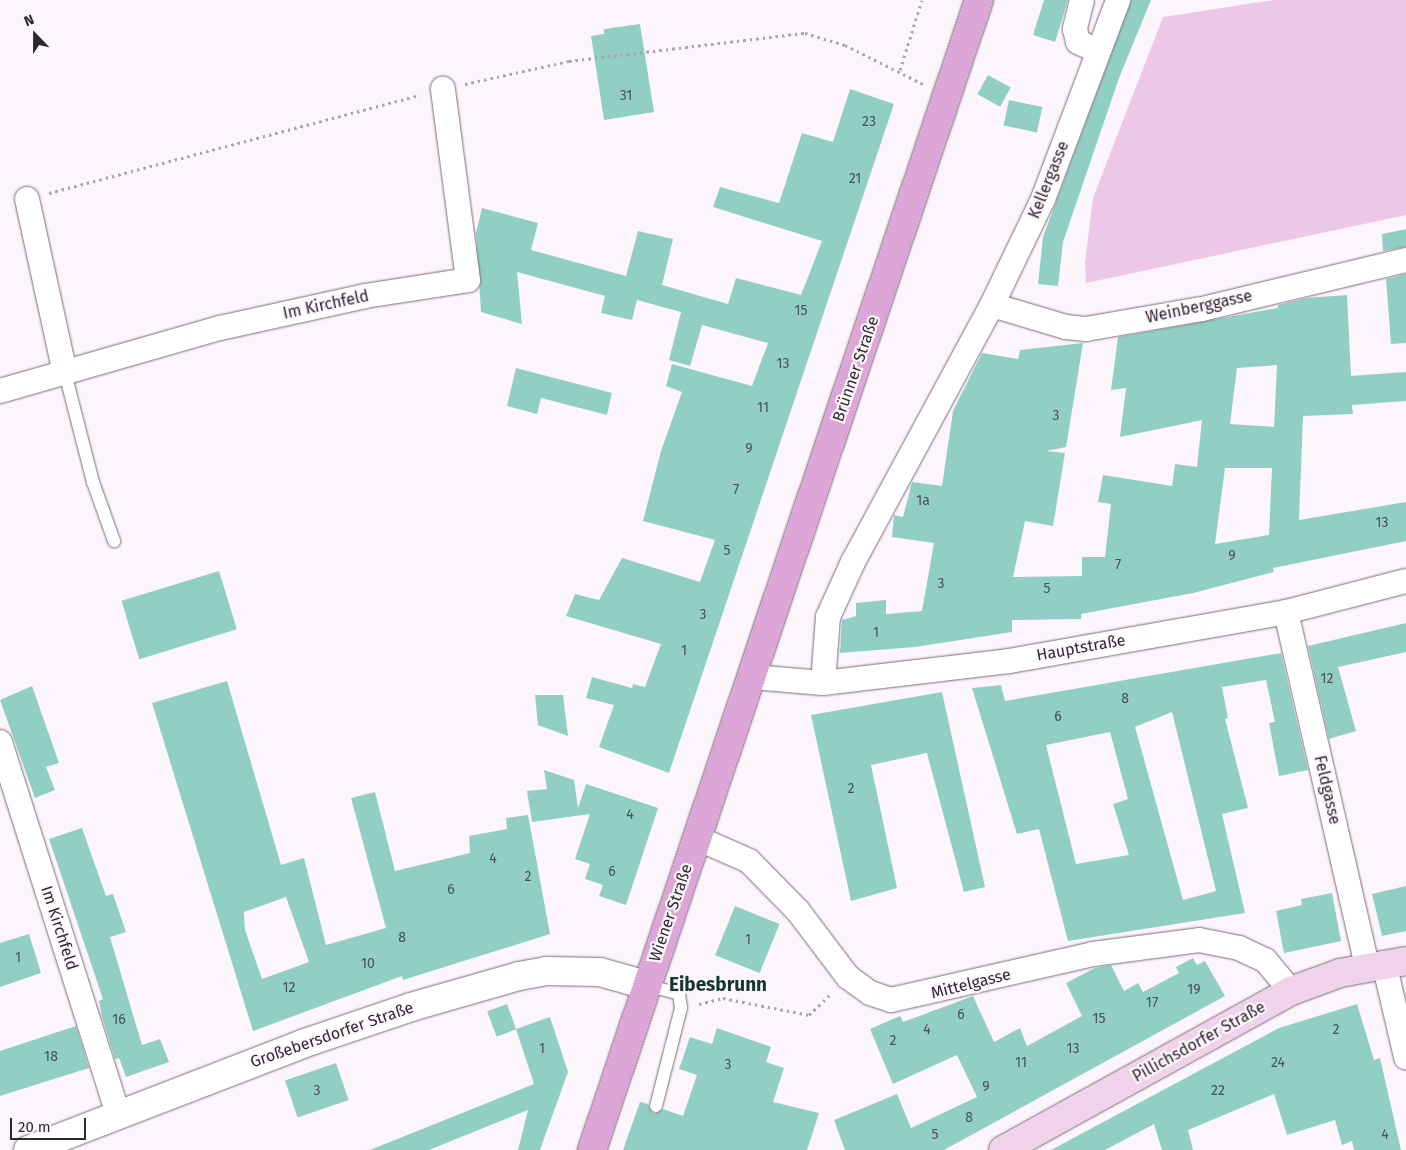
<!DOCTYPE html>
<html>
<head>
<meta charset="utf-8">
<style>
	body { margin:0 }
	#map { position:relative; width:1406px; height:1150px; overflow:hidden; background:#fdf5fc; font-family:"Fira Sans",sans-serif }
	div>[style] { position:absolute }
	[style*='--x'] { left:calc(var(--x)*1px); top:calc(var(--y)*1px); width:calc(var(--w)*1px); rotate:calc(var(--a)*1deg) }
	.green>* { inset:0; background:#edc7e7 }
	.building>* { inset:0; background:#91cfc5; transform-origin:0 0 }
	.path>* { height:3px; margin-top:-1.5px; transform-origin:0; background:repeating-linear-gradient(90deg,#aba4aa 0 2.5px,transparent 0 6.5px) }
	.roads { filter:drop-shadow(0 0 1px #796c77) drop-shadow(0 0 1px #796c77) }
	.service>* { height:12px; margin:-6px; padding:0 6px; transform-origin:6px; border-radius:6px; background:#fff }
	.minor>* { height:24px; margin:-12px; padding:0 12px; transform-origin:12px; border-radius:12px; background:#fff }
	.tertiary>* { height:28px; margin:-14px; padding:0 14px; transform-origin:14px; border-radius:14px; background:#fff }
	.secondary>* { height:28px; margin:-14px; padding:0 14px; transform-origin:14px; border-radius:14px; background:#eed3ea }
	.primary>* { height:28px; margin:-14px; padding:0 14px; transform-origin:14px; border-radius:14px; background:#dca6d6 }
	span { translate:-50% -50%; white-space:nowrap; text-align:center; line-height:1.15; -webkit-text-stroke:4.5px #fdf5fc; paint-order:stroke }
	.number-label { font-size:14px; color:#475253 }
	.number-label span { -webkit-text-stroke-width:0 }
	.street-label { font-size:16px; color:#2e292d }
	.quarter-label { font-size:19px; color:#143631; font-weight:700 }
	.north { position:absolute; left:10px; top:10px; width:50px; height:50px; -webkit-text-stroke:4px #fdf5fc; paint-order:stroke; rotate:338deg; font-size:14px; font-weight:700; line-height:20px; text-align:center; color:#2e292d }
	.north::after { content:''; display:block; margin:auto; width:18px; height:22px; background:#2e292d; clip-path:polygon(50% 0,100% 100%,50% 72%,0 100%) }
	.scale { position:absolute; left:10px; top:1118px; width:76px; height:22px; box-sizing:border-box; border:2px solid #2e292d; border-top:0; padding-left:6px; font-size:15px; line-height:18px; white-space:nowrap; color:#2e292d; -webkit-text-stroke:4px #fdf5fc; paint-order:stroke }
</style>
</head>
<body>
<div id="map">
	<div class="green">
		<i style="clip-path:polygon(1273px 0,1406px 0,1406px 215px,1086px 283px,1085px 263px,1093px 198px,1163px 17px)"></i>
	</div>
	<div class="building">
		<i style="clip-path:polygon(1044px 0,1068px 0,1055px 42px,1033px 35px)"></i>
		<i style="clip-path:polygon(1131px 0,1151px 0,1119px 78px,1063px 242px,1058px 286px,1038px 284px,1043px 237px)"></i>
		<i style="clip-path:polygon(640px 24px,654px 112px,604px 120px,591px 36px,604px 34px,604px 29px)"></i>
		<i style="left:988px;top:75px;width:26px;height:22px;rotate:29deg"></i>
		<i style="clip-path:polygon(850px 89px,894px 104px,669px 773px,599px 747px,614px 705px,586px 698px,592px 677px,632px 688px,633px 684px,645px 687px,661px 644px,566px 616px,575px 594px,599px 600px,622px 558px,700px 582px,715px 540px,643px 521px,661px 451px,682px 392px,666px 386px,672px 364px,752px 386px,768px 343px,702px 325px,690px 366px,669px 360px,681px 312px,637px 300px,632px 320px,601px 313px,605px 296px,517px 272px,522px 324px,481px 312px,476px 233px,482px 208px,538px 223px,531px 250px,626px 276px,638px 231px,673px 239px,662px 285px,728px 304px,736px 278px,801px 295px,822px 241px,713px 207px,720px 187px,779px 203px,802px 133px,833px 142px)"></i>
		<i style="left:1009px;top:100px;width:34px;height:26px;rotate:12deg"></i>
		<i style="clip-path:polygon(1406px 229px,1406px 247px,1383px 251px,1382px 234px)"></i>
		<i style="clip-path:polygon(1406px 274px,1406px 343px,1391px 344px,1386px 279px)"></i>
		<i style="clip-path:polygon(evenodd,1347px 295px,1351px 376px,1406px 372px,1406px 401px,1352px 405px,1353px 414px,1303px 416px,1299px 520px,1406px 502px,1406px 541px,1273px 568px,1274px 572px,1193px 593px,1081px 614px,1081px 619px,1012px 620px,1012px 632px,915px 647px,840px 653px,842px 620px,856px 616px,856px 603px,886px 600px,886px 614px,922px 611px,934px 543px,892px 537px,894px 515px,903px 517px,912px 482px,942px 486px,953px 411px,982px 353px,1018px 359px,1020px 350px,1083px 343px,1066px 447px,1046px 451px,1065px 453px,1053px 526px,1025px 521px,1013px 577px,1082px 576px,1082px 557px,1105px 557px,1111px 504px,1098px 502px,1103px 475px,1172px 486px,1175px 464px,1197px 467px,1202px 420px,1120px 437px,1126px 388px,1111px 390px,1118px 337px,1278px 308px,1278px 305px,1307px 298px,1347px 295px,1277px 365px,1274px 427px,1230px 424px,1237px 368px,1277px 365px,1347px 295px,1225px 468px,1272px 468px,1269px 535px,1215px 544px,1225px 468px)"></i>
		<i style="clip-path:polygon(516px 368px,612px 393px,607px 415px,541px 398px,537px 414px,507px 406px)"></i>
		<i style="left:219px;top:571px;width:61px;height:102px;rotate:73deg"></i>
		<i style="clip-path:polygon(1406px 623px,1406px 652px,1338px 667px,1356px 731px,1329px 739px,1308px 646px)"></i>
		<i style="clip-path:polygon(evenodd,1281px 653px,1308px 770px,1279px 776px,1269px 723px,1275px 722px,1266px 680px,1222px 687px,1228px 718px,1225px 719px,1248px 808px,1222px 814px,1245px 913px,1068px 941px,1039px 829px,1017px 834px,972px 688px,1001px 685px,1005px 701px,1281px 653px,1172px 712px,1216px 891px,1183px 900px,1135px 727px,1172px 712px,1281px 653px,1110px 732px,1128px 799px,1113px 804px,1129px 855px,1076px 864px,1046px 745px,1110px 732px)"></i>
		<i style="clip-path:polygon(evenodd,227px 681px,281px 865px,304px 858px,326px 945px,386px 928px,351px 798px,375px 792px,395px 871px,470px 853px,469px 836px,507px 829px,506px 818px,528px 815px,550px 934px,403px 980px,402px 976px,253px 1031px,152px 703px,227px 681px,286px 897px,309px 962px,262px 979px,245px 930px,244px 912px,286px 897px)"></i>
		<i style="clip-path:polygon(32px 686px,59px 763px,46px 767px,55px 790px,35px 798px,0 700px)"></i>
		<i style="clip-path:polygon(942px 692px,985px 887px,964px 892px,927px 753px,871px 765px,897px 888px,851px 901px,811px 715px)"></i>
		<i style="clip-path:polygon(535px 695px,563px 695px,568px 736px,538px 725px)"></i>
		<i style="clip-path:polygon(544px 770px,574px 780px,578px 808px,586px 784px,658px 808px,626px 905px,599px 896px,603px 885px,585px 879px,590px 864px,575px 859px,590px 814px,532px 822px,527px 791px,547px 789px)"></i>
		<i style="clip-path:polygon(82px 828px,106px 896px,113px 894px,126px 932px,110px 937px,142px 1045px,160px 1039px,169px 1062px,126px 1077px,119px 1058px,115px 1059px,102px 1017px,99px 1001px,103px 999px,49px 839px)"></i>
		<i style="clip-path:polygon(1406px 886px,1406px 931px,1382px 936px,1372px 894px)"></i>
		<i style="clip-path:polygon(1332px 893px,1341px 941px,1284px 953px,1276px 911px,1302px 905px,1301px 899px)"></i>
		<i style="left:735px;top:906px;width:48px;height:53px;rotate:22deg"></i>
		<i style="clip-path:polygon(29px 934px,41px 973px,0 987px,0 943px)"></i>
		<i style="clip-path:polygon(1193px 958px,1197px 965px,1205px 961px,1225px 996px,944px 1150px,845px 1150px,834px 1120px,897px 1094px,911px 1128px,977px 1097px,957px 1055px,893px 1084px,870px 1029px,900px 1016px,903px 1022px,973px 996px,994px 1042px,1020px 1028px,1027px 1046px,1082px 1016px,1066px 983px,1095px 968px,1111px 965px,1124px 991px,1138px 983px,1143px 992px,1179px 973px,1176px 967px)"></i>
		<i style="left:507px;top:1004px;width:27px;height:21px;rotate:70deg"></i>
		<i style="clip-path:polygon(1357px 1004px,1374px 1060px,1380px 1058px,1401px 1150px,1354px 1150px,1352px 1141px,1342px 1145px,1335px 1120px,1287px 1135px,1274px 1094px,1188px 1130px,1193px 1150px,1162px 1150px,1154px 1124px,1105px 1150px,1051px 1150px,1279px 1028px)"></i>
		<i style="clip-path:polygon(550px 1017px,568px 1072px,540px 1150px,518px 1150px,528px 1110px,429px 1150px,370px 1150px,534px 1084px,516px 1029px)"></i>
		<i style="clip-path:polygon(76px 1026px,89px 1068px,0 1096px,0 1051px)"></i>
		<i style="clip-path:polygon(717px 1028px,771px 1047px,766px 1062px,784px 1068px,773px 1102px,819px 1113px,807px 1150px,623px 1150px,640px 1102px,648px 1104px,654px 1114px,663px 1109px,683px 1116px,697px 1075px,679px 1069px,690px 1037px,712px 1044px)"></i>
		<i style="left:336px;top:1063px;width:39px;height:54px;rotate:71deg"></i>
	</div>
	<div class="path">
		<i style="--x:900;--y:70;--w:73;--a:-72.6"></i>
		<i style="--x:465;--y:84;--w:107;--a:-12.5"></i>
		<i style="--x:569;--y:61;--w:238;--a:-6.8"></i>
		<i style="--x:805;--y:33;--w:42;--a:16.7"></i>
		<i style="--x:845;--y:45;--w:87;--a:26.6"></i>
		<i style="--x:49;--y:193;--w:384;--a:-14.8"></i>
		<i style="--x:699;--y:1004;--w:25;--a:-14"></i>
		<i style="--x:723;--y:998;--w:88;--a:11.2"></i>
		<i style="--x:809;--y:1015;--w:30;--a:-44"></i>
	</div>
	<div class="roads">
		<div class="service">
			<i style="--x:65;--y:373;--w:113;--a:75.6"></i>
			<i style="--x:93;--y:482;--w:63;--a:70.4"></i>
			<i style="--x:646;--y:985;--w:34;--a:15"></i>
			<i style="--x:679;--y:994;--w:14;--a:82"></i>
			<i style="--x:681;--y:1008;--w:101;--a:104.3"></i>
		</div>
		<div class="minor">
			<i style="--x:1082;--y:0;--w:30;--a:104"></i>
			<i style="--x:1075;--y:29;--w:13;--a:77"></i>
			<i style="--x:1078;--y:42;--w:22;--a:24"></i>
			<i style="--x:27;--y:199;--w:178;--a:77.7"></i>
			<i style="--x:992;--y:305;--w:77;--a:16.6"></i>
			<i style="--x:1066;--y:327;--w:20;--a:6"></i>
			<i style="--x:1086;--y:329;--w:118;--a:-9.8"></i>
			<i style="--x:1202;--y:309;--w:210;--a:-13.5"></i>
			<i style="--x:0;--y:391;--w:229;--a:-16"></i>
			<i style="--x:220;--y:328;--w:148;--a:-12.4"></i>
			<i style="--x:365;--y:296;--w:104;--a:-8.8"></i>
			<i style="--x:468;--y:280;--w:193;--a:-97.5"></i>
			<i style="--x:1286;--y:612;--w:364;--a:77.1"></i>
			<i style="--x:752;--y:677;--w:71;--a:4.8"></i>
			<i style="--x:823;--y:683;--w:187;--a:-6.7"></i>
			<i style="--x:1009;--y:661;--w:281;--a:-10"></i>
			<i style="--x:1286;--y:612;--w:124;--a:-14.5"></i>
			<i style="--x:823;--y:683;--w:66;--a:-85.7"></i>
			<i style="--x:828;--y:617;--w:60;--a:-65.6"></i>
			<i style="--x:853;--y:562;--w:292;--a:-61.6"></i>
			<i style="--x:992;--y:305;--w:118;--a:-64.3"></i>
			<i style="--x:1043;--y:199;--w:213;--a:-69.3"></i>
			<i style="--x:0;--y:742;--w:390;--a:72.4"></i>
			<i style="--x:697;--y:838;--w:57;--a:23.9"></i>
			<i style="--x:749;--y:861;--w:70;--a:45.6"></i>
			<i style="--x:798;--y:911;--w:83;--a:52.9"></i>
			<i style="--x:848;--y:977;--w:27;--a:36"></i>
			<i style="--x:870;--y:993;--w:22;--a:18"></i>
			<i style="--x:891;--y:1000;--w:207;--a:-12.8"></i>
			<i style="--x:1093;--y:954;--w:107;--a:-7.5"></i>
			<i style="--x:1199;--y:940;--w:41;--a:11.3"></i>
			<i style="--x:1239;--y:948;--w:29;--a:25"></i>
			<i style="--x:1265;--y:960;--w:40;--a:50"></i>
			<i style="--x:1384;--y:963;--w:97;--a:76.8"></i>
		</div>
		<div class="tertiary">
			<i style="--x:28;--y:1150;--w:294;--a:-21.1"></i>
			<i style="--x:302;--y:1044;--w:115;--a:-18.7"></i>
			<i style="--x:411;--y:1007;--w:112;--a:-16"></i>
			<i style="--x:519;--y:976;--w:27;--a:-10"></i>
			<i style="--x:546;--y:971;--w:54;--a:1.1"></i>
			<i style="--x:600;--y:972;--w:48;--a:15.8"></i>
		</div>
		<div class="secondary">
			<i style="--x:1003;--y:1150;--w:329;--a:-28.9"></i>
			<i style="--x:1291;--y:991;--w:52;--a:-20.2"></i>
			<i style="--x:1340;--y:973;--w:67;--a:-10.3"></i>
		</div>
		<div class="primary">
			<i style="--x:592;--y:1150;--w:1213;--a:-71.4"></i>
		</div>
	</div>
	<div class="number-label">
		<span style="left:626px;top:96px">31</span>
		<span style="left:869px;top:122px">23</span>
		<span style="left:855px;top:179px">21</span>
		<span style="left:801px;top:311px">15</span>
		<span style="left:783px;top:364px">13</span>
		<span style="left:763px;top:408px">11</span>
		<span style="left:1056px;top:416px">3</span>
		<span style="left:749px;top:449px">9</span>
		<span style="left:736px;top:490px">7</span>
		<span style="left:923px;top:501px">1a</span>
		<span style="left:1382px;top:523px">13</span>
		<span style="left:727px;top:551px">5</span>
		<span style="left:1232px;top:556px">9</span>
		<span style="left:1118px;top:565px">7</span>
		<span style="left:941px;top:584px">3</span>
		<span style="left:1047px;top:589px">5</span>
		<span style="left:703px;top:615px">3</span>
		<span style="left:876px;top:633px">1</span>
		<span style="left:684px;top:651px">1</span>
		<span style="left:1327px;top:679px">12</span>
		<span style="left:1125px;top:699px">8</span>
		<span style="left:1058px;top:717px">6</span>
		<span style="left:851px;top:789px">2</span>
		<span style="left:630px;top:815px">4</span>
		<span style="left:493px;top:859px">4</span>
		<span style="left:612px;top:872px">6</span>
		<span style="left:528px;top:877px">2</span>
		<span style="left:451px;top:890px">6</span>
		<span style="left:402px;top:938px">8</span>
		<span style="left:748px;top:940px">1</span>
		<span style="left:18px;top:958px">1</span>
		<span style="left:368px;top:964px">10</span>
		<span style="left:289px;top:988px">12</span>
		<span style="left:1194px;top:990px">19</span>
		<span style="left:1152px;top:1003px">17</span>
		<span style="left:961px;top:1015px">6</span>
		<span style="left:1099px;top:1019px">15</span>
		<span style="left:119px;top:1020px">16</span>
		<span style="left:927px;top:1030px">4</span>
		<span style="left:1336px;top:1030px">2</span>
		<span style="left:893px;top:1041px">2</span>
		<span style="left:542px;top:1049px">1</span>
		<span style="left:1073px;top:1049px">13</span>
		<span style="left:51px;top:1057px">18</span>
		<span style="left:1021px;top:1063px">11</span>
		<span style="left:1278px;top:1063px">24</span>
		<span style="left:728px;top:1065px">3</span>
		<span style="left:986px;top:1087px">9</span>
		<span style="left:317px;top:1091px">3</span>
		<span style="left:1218px;top:1091px">22</span>
		<span style="left:969px;top:1118px">8</span>
		<span style="left:935px;top:1135px">5</span>
		<span style="left:1385px;top:1135px">4</span>
	</div>
	<div class="street-label">
		<span style="left:1049px;top:180px;rotate:-68deg">Kellergasse</span>
		<span style="left:326px;top:305px;rotate:-12deg">Im Kirchfeld</span>
		<span style="left:1199px;top:307px;rotate:-12deg">Weinberggasse</span>
		<span style="left:856px;top:369px;rotate:-71deg">Brünner Straße</span>
		<span style="left:1081px;top:648px;rotate:-10deg">Hauptstraße</span>
		<span style="left:1327px;top:790px;rotate:77deg">Feldgasse</span>
		<span style="left:671px;top:913px;rotate:-71deg">Wiener Straße</span>
		<span style="left:59px;top:928px;rotate:72deg">Im Kirchfeld</span>
		<span style="left:971px;top:984px;rotate:-14deg">Mittelgasse</span>
		<span style="left:332px;top:1035px;rotate:-19deg">Großebersdorfer Straße</span>
		<span style="left:1199px;top:1042px;rotate:-29deg">Pillichsdorfer Straße</span>
	</div>
	<div class="quarter-label">
		<span style="left:718px;top:985px">Eibesbrunn</span>
	</div>
	<div class="north">N</div>
	<div class="scale">20 m</div>
</div>
</body>
</html>
